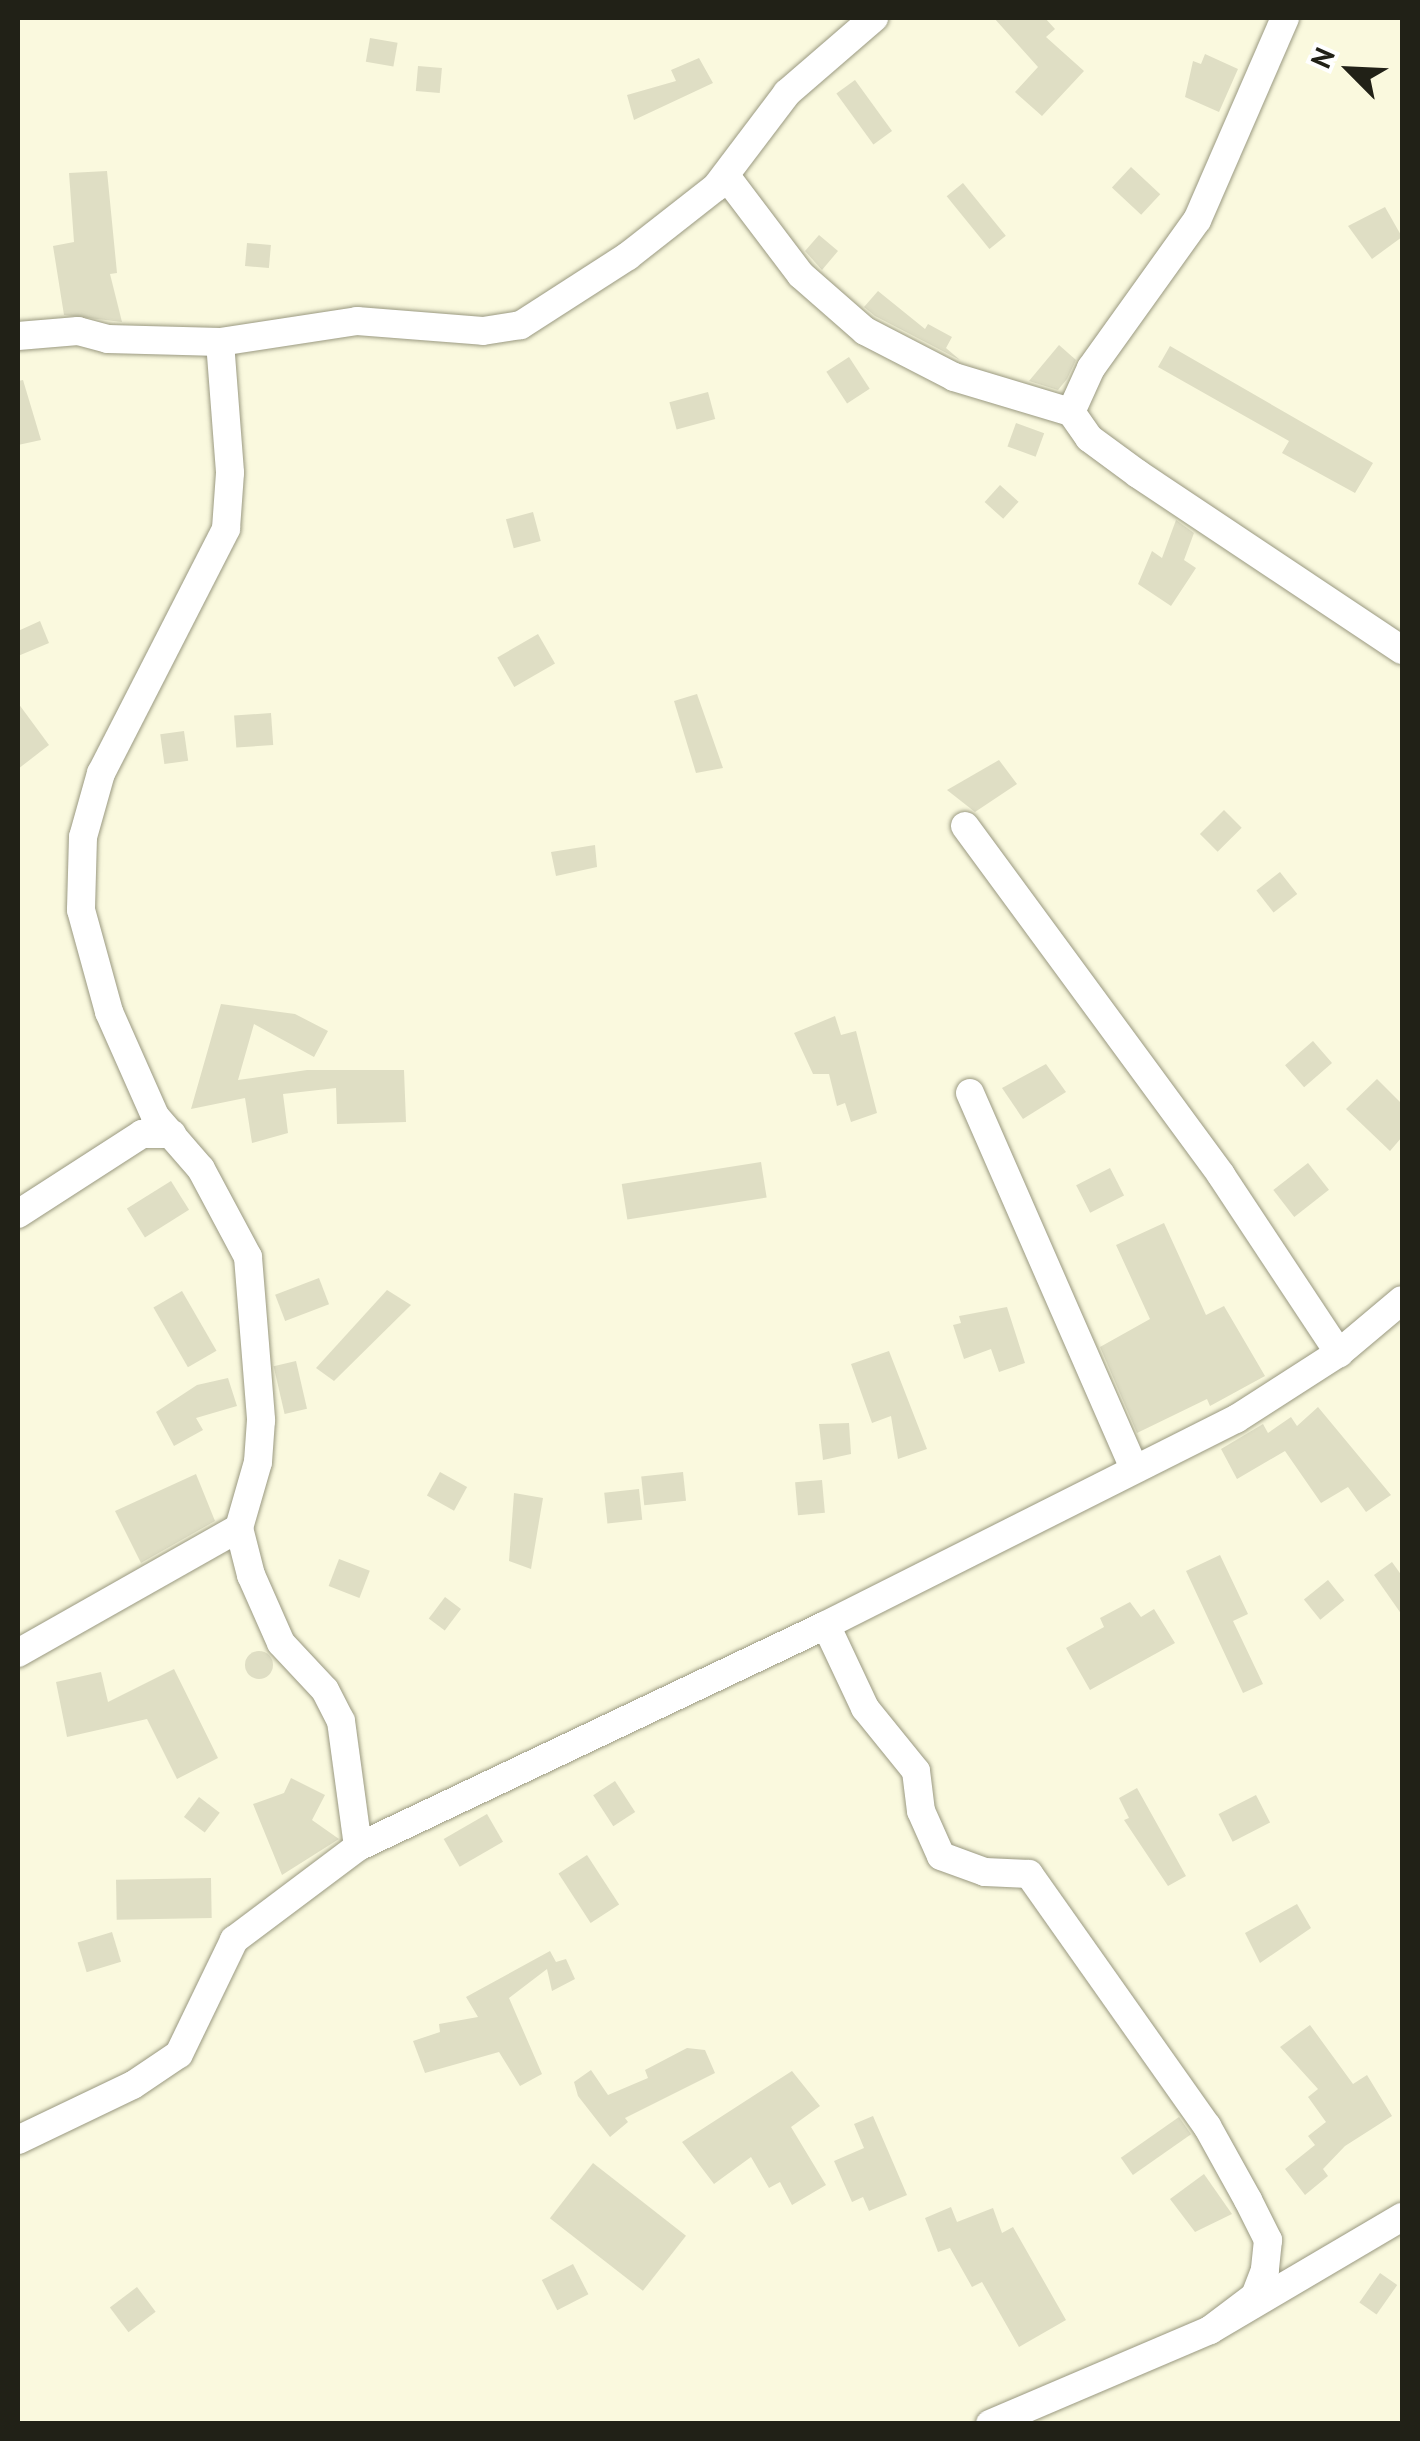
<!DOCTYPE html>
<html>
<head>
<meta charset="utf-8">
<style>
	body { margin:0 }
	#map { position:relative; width:1420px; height:2441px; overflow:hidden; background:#faf9de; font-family:"PT Sans",sans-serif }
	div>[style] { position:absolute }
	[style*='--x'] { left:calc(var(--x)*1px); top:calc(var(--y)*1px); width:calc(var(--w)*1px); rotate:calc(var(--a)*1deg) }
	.building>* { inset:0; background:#dfdec4; transform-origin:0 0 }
	.round { border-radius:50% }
	.roads { filter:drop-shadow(0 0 2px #9a9981) drop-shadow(0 0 2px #9a9981) }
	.street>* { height:28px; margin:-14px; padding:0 14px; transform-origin:14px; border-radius:14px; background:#fff }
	span { translate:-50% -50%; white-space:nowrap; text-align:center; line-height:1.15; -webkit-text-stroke:8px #fff; paint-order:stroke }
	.frame { position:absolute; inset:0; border:20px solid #212117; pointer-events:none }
	.north { position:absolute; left:1300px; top:20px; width:100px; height:100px; -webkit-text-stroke:8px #fff; paint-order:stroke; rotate:294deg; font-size:28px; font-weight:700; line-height:40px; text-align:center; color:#212117 }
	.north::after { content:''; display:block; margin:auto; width:35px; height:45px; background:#212117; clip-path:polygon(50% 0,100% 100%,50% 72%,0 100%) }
</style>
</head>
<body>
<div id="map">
	<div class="building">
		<i style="clip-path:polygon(994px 18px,1045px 18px,1055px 29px,1046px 37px,1084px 71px,1042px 116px,1015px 92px,1038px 67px)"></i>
		<i style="left:370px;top:38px;width:28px;height:24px;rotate:10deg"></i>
		<i style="clip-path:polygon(1205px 54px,1238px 69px,1219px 112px,1185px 97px,1193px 61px,1201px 64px)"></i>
		<i style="clip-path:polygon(699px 58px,713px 83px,634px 120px,627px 95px,676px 81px,671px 70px)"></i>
		<i style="left:418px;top:66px;width:24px;height:25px;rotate:5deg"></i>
		<i style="left:855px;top:80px;width:63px;height:23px;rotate:54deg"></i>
		<i style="left:1131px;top:167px;width:40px;height:28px;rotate:43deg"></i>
		<i style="clip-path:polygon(107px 171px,117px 273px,110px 274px,122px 322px,64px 315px,53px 246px,74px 242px,69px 173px)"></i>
		<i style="left:963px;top:183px;width:68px;height:21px;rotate:51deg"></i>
		<i style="clip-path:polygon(1385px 207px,1402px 237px,1372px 259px,1348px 226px)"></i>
		<i style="clip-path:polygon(819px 235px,838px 251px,822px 270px,805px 251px)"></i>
		<i style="left:247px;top:243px;width:24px;height:23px;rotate:5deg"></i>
		<i style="clip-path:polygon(878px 291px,925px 329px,928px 324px,952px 337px,946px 348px,960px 360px,875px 316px,864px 307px)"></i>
		<i style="clip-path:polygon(1059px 345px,1076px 360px,1067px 379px,1058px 390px,1029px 381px)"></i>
		<i style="clip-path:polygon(1170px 346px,1373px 463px,1355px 493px,1282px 453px,1289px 441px,1158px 367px)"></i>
		<i style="left:849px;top:357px;width:38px;height:27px;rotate:57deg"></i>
		<i style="clip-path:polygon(23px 380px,41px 440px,18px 445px,18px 381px)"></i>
		<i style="left:708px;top:392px;width:28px;height:40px;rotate:75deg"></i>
		<i style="left:1016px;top:423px;width:30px;height:25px;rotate:20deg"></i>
		<i style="left:1000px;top:485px;width:25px;height:23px;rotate:42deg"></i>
		<i style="left:533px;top:512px;width:30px;height:28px;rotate:75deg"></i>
		<i style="clip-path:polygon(1176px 520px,1194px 533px,1184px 560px,1196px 568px,1171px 606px,1138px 584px,1152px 551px,1162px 558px)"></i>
		<i style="clip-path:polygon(40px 621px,49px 643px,18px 656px,18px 631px)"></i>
		<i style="left:538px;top:634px;width:34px;height:47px;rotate:60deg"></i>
		<i style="clip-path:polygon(697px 694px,723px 768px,696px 773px,674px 701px)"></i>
		<i style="clip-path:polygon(18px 703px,49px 745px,18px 769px)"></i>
		<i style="left:271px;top:713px;width:32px;height:37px;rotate:86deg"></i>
		<i style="left:184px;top:731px;width:30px;height:24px;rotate:82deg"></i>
		<i style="clip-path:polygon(999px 760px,1017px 784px,975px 812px,947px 790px)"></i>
		<i style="left:1224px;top:810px;width:25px;height:34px;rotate:45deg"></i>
		<i style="clip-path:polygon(595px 845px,597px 867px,556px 876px,551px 852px)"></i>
		<i style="left:1280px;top:872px;width:28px;height:30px;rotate:52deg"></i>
		<i style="clip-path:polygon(221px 1004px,295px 1014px,328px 1031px,314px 1057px,254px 1024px,238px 1080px,307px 1070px,404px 1070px,406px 1122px,337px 1124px,336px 1088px,283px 1094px,288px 1133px,252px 1143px,245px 1098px,191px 1109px)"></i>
		<i style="clip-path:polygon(835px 1016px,841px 1035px,856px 1031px,877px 1113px,851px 1122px,845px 1103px,837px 1106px,829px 1074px,813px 1074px,794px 1033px)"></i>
		<i style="left:1313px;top:1041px;width:29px;height:37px;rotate:49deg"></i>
		<i style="clip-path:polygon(1046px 1064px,1066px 1092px,1023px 1119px,1002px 1088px)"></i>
		<i style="clip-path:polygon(1377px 1079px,1402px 1104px,1402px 1137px,1390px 1151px,1346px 1109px)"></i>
		<i style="left:761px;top:1162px;width:36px;height:141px;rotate:81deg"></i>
		<i style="left:1308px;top:1163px;width:34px;height:44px;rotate:52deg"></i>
		<i style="left:1110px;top:1168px;width:31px;height:38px;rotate:63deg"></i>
		<i style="left:171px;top:1181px;width:34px;height:52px;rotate:58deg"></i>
		<i style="clip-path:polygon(1164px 1223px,1206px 1315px,1224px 1306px,1265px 1376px,1210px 1406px,1207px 1399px,1137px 1433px,1100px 1347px,1150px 1319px,1116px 1245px)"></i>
		<i style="left:319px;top:1278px;width:28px;height:47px;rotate:69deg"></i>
		<i style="clip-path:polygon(387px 1290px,411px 1305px,334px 1381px,316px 1368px)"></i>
		<i style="left:182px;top:1291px;width:69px;height:33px;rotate:60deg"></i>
		<i style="clip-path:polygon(1007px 1307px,1025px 1363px,999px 1372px,991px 1349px,964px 1359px,953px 1325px,961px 1323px,959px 1316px)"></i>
		<i style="clip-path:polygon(889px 1351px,927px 1449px,898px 1459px,891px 1416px,872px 1423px,851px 1364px)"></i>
		<i style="left:296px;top:1361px;width:49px;height:23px;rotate:77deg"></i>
		<i style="clip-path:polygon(228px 1378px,237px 1406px,196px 1418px,203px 1430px,174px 1446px,156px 1412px,197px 1385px)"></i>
		<i style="clip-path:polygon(1318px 1407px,1391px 1495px,1366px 1512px,1348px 1487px,1321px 1503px,1285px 1451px,1237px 1479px,1221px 1449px,1263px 1424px,1268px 1433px,1291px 1417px,1297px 1426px)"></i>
		<i style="clip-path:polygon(849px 1423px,851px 1454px,823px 1460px,819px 1424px)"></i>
		<i style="left:440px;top:1472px;width:31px;height:27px;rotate:29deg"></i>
		<i style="left:683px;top:1472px;width:29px;height:42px;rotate:84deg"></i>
		<i style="clip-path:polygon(196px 1474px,215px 1521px,141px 1563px,115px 1511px)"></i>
		<i style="left:822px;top:1480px;width:33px;height:27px;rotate:85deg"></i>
		<i style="left:639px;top:1489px;width:31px;height:35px;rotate:84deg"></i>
		<i style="clip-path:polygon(514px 1493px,543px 1498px,531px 1569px,509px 1561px)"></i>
		<i style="clip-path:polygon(1220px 1555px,1248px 1614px,1233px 1621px,1263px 1684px,1243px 1693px,1186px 1571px)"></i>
		<i style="left:339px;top:1559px;width:33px;height:29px;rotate:21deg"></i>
		<i style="clip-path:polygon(1392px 1562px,1402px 1576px,1402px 1615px,1374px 1575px)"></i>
		<i style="left:1328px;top:1580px;width:26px;height:31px;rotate:51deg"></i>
		<i style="left:445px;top:1597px;width:20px;height:27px;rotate:37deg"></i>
		<i style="clip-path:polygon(1130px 1602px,1141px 1617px,1154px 1609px,1175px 1643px,1090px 1690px,1066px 1648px,1104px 1627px,1100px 1618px)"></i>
		<i class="round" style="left:245px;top:1651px;width:28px;height:28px"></i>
		<i style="clip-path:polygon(174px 1669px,218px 1758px,177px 1779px,147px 1719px,67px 1737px,56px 1682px,101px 1672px,108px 1702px)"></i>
		<i style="clip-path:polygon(291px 1778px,325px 1795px,312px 1820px,339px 1839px,282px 1875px,253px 1804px,284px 1793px)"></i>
		<i style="left:615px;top:1781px;width:37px;height:26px;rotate:57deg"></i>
		<i style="clip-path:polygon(1137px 1788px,1186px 1876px,1168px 1886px,1124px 1820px,1129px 1818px,1119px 1798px)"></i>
		<i style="left:1256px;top:1795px;width:31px;height:42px;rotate:63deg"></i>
		<i style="left:199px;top:1797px;width:26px;height:25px;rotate:37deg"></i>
		<i style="left:487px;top:1814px;width:32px;height:50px;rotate:60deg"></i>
		<i style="left:587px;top:1855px;width:59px;height:34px;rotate:57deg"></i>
		<i style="left:211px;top:1878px;width:40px;height:95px;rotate:89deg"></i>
		<i style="clip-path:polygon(1297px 1904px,1311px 1928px,1260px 1963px,1245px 1933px)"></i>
		<i style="left:112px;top:1932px;width:31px;height:36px;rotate:73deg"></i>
		<i style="clip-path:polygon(550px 1951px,556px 1962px,566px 1959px,575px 1979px,552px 1991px,547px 1969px,509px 1998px,542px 2074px,520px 2086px,499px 2052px,425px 2073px,413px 2041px,440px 2032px,439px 2024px,478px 2017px,466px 1997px)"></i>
		<i style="clip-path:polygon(1310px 2025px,1353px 2084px,1367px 2075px,1392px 2116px,1345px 2146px,1323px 2169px,1328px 2176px,1305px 2195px,1285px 2169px,1315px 2145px,1308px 2136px,1326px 2122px,1308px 2097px,1318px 2089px,1280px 2047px)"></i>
		<i style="clip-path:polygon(687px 2048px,705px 2050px,715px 2073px,625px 2118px,628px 2122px,610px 2137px,578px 2096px,574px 2082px,591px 2070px,608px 2095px,648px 2078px,645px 2070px)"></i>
		<i style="clip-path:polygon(792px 2071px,820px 2106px,791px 2127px,826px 2185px,792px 2205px,780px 2182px,769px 2188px,751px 2157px,714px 2184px,682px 2142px)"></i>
		<i style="clip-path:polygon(873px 2116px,907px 2195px,869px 2211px,863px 2197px,852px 2202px,834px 2161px,864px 2148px,854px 2124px)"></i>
		<i style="left:1179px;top:2117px;width:21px;height:71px;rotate:55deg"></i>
		<i style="left:593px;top:2163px;width:118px;height:70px;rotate:38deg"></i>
		<i style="clip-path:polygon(1204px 2174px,1232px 2214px,1195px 2232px,1170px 2199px)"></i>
		<i style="clip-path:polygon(951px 2207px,957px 2222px,993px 2208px,1002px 2233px,1013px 2227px,1066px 2320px,1019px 2347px,982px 2282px,972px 2287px,950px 2248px,938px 2252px,925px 2218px)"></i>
		<i style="left:573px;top:2264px;width:34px;height:35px;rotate:63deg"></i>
		<i style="left:1380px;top:2273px;width:21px;height:36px;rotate:35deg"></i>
		<i style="left:137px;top:2287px;width:31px;height:34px;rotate:53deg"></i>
	</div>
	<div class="roads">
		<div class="street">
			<i style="--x:1285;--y:18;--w:220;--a:113.5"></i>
			<i style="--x:1197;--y:220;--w:182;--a:125.6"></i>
			<i style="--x:1091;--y:368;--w:48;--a:114.4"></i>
			<i style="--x:1071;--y:412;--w:32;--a:55"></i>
			<i style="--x:1089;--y:438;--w:61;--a:36.3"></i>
			<i style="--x:1138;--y:474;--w:317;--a:33.7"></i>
			<i style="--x:726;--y:176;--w:124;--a:52.9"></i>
			<i style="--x:801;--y:275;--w:85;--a:41.2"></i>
			<i style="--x:865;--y:331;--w:100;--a:27.3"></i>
			<i style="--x:954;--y:377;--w:122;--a:16.7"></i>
			<i style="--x:18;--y:336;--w:60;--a:-4.8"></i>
			<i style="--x:78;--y:331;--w:31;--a:15"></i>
			<i style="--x:108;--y:339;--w:112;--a:1.5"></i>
			<i style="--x:220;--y:342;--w:139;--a:-8.7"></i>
			<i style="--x:357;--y:321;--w:126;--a:4.5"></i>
			<i style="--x:483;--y:331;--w:38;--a:-9"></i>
			<i style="--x:521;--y:325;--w:127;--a:-32.8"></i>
			<i style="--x:628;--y:256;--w:112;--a:-38.1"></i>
			<i style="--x:716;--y:187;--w:118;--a:-52.9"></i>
			<i style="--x:787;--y:93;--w:115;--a:-40.8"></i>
			<i style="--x:220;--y:342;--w:131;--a:85.6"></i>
			<i style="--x:230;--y:473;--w:56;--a:94.1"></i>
			<i style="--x:226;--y:529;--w:274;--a:117.1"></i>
			<i style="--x:101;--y:773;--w:66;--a:105.7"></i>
			<i style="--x:83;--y:837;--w:73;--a:91.6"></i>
			<i style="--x:81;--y:910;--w:106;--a:74.6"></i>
			<i style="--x:109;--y:1012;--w:114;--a:66.1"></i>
			<i style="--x:155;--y:1116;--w:70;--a:49"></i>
			<i style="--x:201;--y:1169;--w:100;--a:61.9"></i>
			<i style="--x:248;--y:1257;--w:164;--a:85.4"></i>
			<i style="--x:261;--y:1420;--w:42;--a:94.1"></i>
			<i style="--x:258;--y:1462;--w:69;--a:106.1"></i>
			<i style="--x:239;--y:1528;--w:49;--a:75.7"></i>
			<i style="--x:251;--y:1575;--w:74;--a:66.2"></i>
			<i style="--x:281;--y:1643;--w:64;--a:46.9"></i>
			<i style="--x:325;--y:1690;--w:35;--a:63"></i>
			<i style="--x:341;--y:1721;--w:127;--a:82.3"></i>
			<i style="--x:965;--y:826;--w:433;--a:53.7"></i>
			<i style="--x:1221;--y:1175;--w:214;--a:56.5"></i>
			<i style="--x:970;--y:1093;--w:410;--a:66.4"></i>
			<i style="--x:18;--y:1214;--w:148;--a:-32.8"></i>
			<i style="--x:142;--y:1134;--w:30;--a:0"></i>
			<i style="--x:826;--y:1625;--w:92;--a:64.8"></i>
			<i style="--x:865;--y:1708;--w:81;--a:51"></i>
			<i style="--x:916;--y:1771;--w:40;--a:82.9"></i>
			<i style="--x:921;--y:1811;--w:49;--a:66"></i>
			<i style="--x:941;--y:1856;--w:47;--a:20"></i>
			<i style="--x:985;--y:1872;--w:44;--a:2.6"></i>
			<i style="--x:1029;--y:1874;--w:309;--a:54.8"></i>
			<i style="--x:1207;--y:2126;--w:85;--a:61"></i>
			<i style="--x:1248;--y:2200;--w:45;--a:63.4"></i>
			<i style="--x:1268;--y:2240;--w:30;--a:96"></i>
			<i style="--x:1265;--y:2270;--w:28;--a:111"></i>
			<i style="--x:1255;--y:2296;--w:56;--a:142.9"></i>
			<i style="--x:18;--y:1653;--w:254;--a:-29.5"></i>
			<i style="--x:18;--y:2140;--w:127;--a:-25.6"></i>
			<i style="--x:133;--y:2085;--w:55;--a:-34"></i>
			<i style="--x:179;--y:2054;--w:127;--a:-64.2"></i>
			<i style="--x:234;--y:1940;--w:155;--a:-36.9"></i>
			<i style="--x:358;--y:1847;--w:518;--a:-25.38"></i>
			<i style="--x:826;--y:1625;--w:459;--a:-26.7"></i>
			<i style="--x:1236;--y:1419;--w:122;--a:-32.7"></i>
			<i style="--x:1339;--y:1353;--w:82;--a:-40.1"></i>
			<i style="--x:990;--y:2424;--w:239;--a:-23.1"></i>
			<i style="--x:1210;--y:2330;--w:223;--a:-30.5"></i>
		</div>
	</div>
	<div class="frame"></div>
	<div class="north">N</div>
</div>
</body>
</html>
